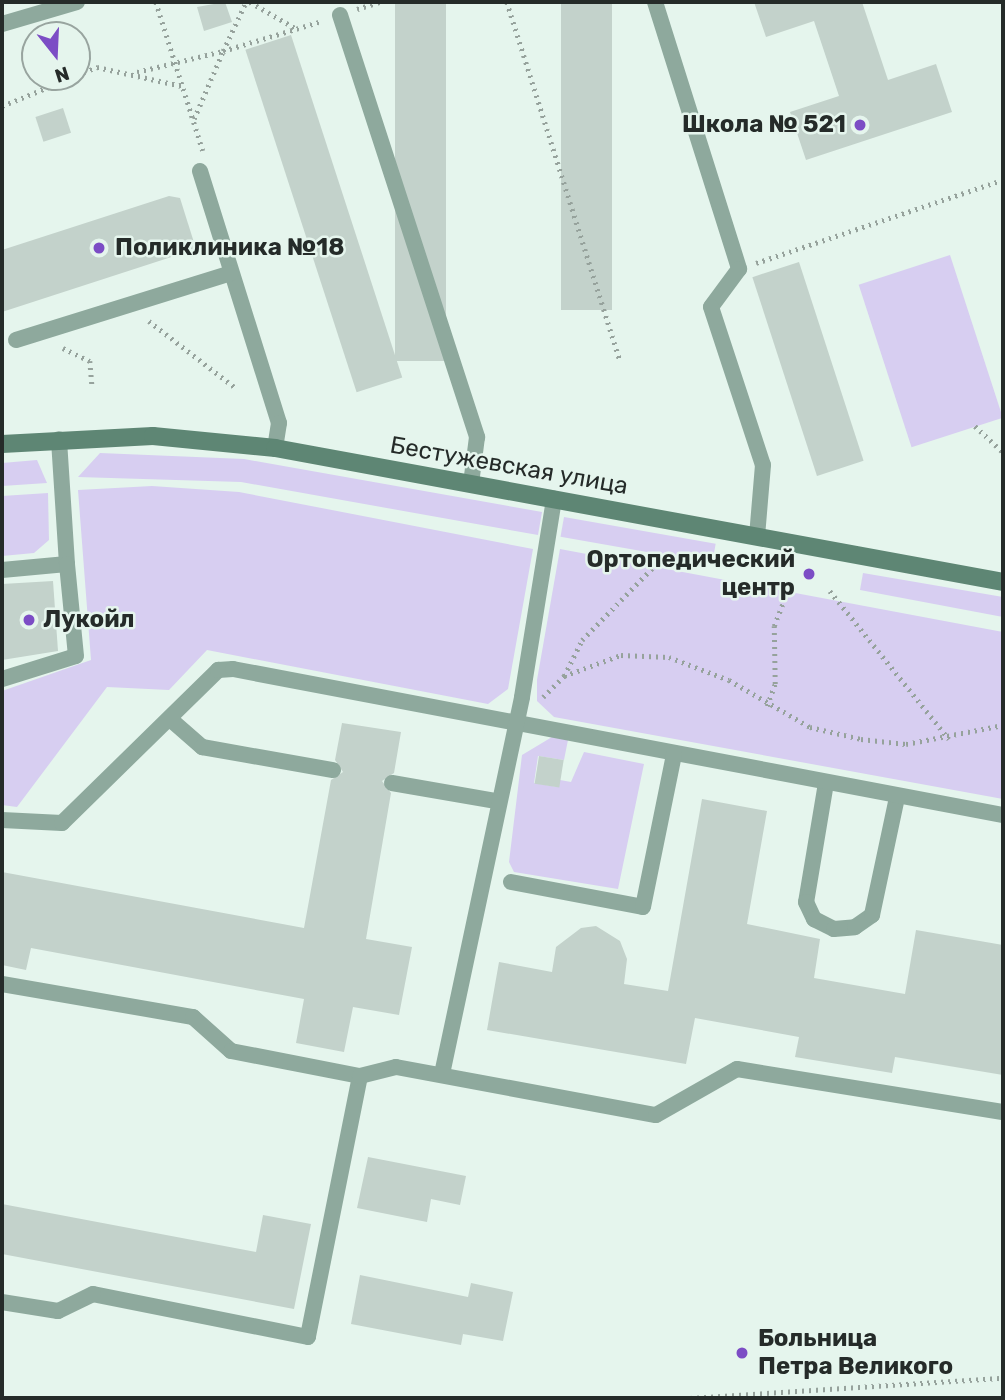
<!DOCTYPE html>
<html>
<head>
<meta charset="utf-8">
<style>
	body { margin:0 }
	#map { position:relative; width:1005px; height:1400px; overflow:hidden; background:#e5f5ed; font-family:Rubik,sans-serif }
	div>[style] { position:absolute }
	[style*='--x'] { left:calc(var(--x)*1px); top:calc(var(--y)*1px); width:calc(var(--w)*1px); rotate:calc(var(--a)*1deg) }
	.green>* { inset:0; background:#d7cef1; transform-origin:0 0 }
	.building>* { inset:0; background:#c3d2cb; transform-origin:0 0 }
	.path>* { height:4.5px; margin-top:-2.25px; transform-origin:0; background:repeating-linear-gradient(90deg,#96a29c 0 2px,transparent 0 7px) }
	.lane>* { height:16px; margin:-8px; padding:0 8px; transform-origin:8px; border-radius:8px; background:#8ea99d }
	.secondary>* { height:18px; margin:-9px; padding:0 9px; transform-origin:9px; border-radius:9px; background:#5e8674 }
	.dots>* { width:19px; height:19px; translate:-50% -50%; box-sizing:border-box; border:4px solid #e5f5ed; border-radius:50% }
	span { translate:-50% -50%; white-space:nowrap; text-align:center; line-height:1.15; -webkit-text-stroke:5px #e5f5ed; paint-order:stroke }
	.poi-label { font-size:24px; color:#252b29; font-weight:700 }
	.right { translate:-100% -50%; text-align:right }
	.left { translate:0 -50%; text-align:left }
	.street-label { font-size:24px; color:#252b29 }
	.frame { position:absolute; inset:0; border:4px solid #252b29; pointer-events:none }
	.north { position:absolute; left:21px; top:21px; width:70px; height:70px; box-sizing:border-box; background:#e5f5ed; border:2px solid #98a49f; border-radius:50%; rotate:162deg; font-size:19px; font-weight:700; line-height:28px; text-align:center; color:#252b29 }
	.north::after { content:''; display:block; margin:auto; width:24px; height:32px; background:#7c4dc5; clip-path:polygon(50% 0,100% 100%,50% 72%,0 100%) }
</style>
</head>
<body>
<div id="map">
	<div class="green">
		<i style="left:950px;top:255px;width:171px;height:96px;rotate:72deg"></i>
		<i style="clip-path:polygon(100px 453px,244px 459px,542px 512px,538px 535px,241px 482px,78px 477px)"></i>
		<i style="clip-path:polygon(37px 460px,47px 483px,2px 486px,2px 463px)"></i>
		<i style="clip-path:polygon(152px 486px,239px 492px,533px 549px,508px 689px,488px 704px,207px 650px,169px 690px,107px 687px,17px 807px,2px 805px,2px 691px,91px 660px,78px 490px)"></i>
		<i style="clip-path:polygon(48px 493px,49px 540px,34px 553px,2px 556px,2px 496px)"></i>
		<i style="left:564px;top:517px;width:154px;height:20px;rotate:10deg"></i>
		<i style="clip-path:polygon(560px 549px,1003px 632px,1003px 799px,554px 717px,537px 701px,537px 680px)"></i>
		<i style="clip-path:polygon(863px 573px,1003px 597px,1003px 617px,860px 590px)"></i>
		<i style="clip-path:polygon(552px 737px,568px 740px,564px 760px,538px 756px,534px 783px,558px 787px,560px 780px,571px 782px,584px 752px,644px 764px,618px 889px,514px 872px,509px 862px,522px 755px)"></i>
	</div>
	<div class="building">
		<i style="clip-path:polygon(225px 2px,232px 22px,204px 31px,197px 7px)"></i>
		<i style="left:395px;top:2px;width:51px;height:359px"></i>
		<i style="left:561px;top:2px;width:51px;height:308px"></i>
		<i style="clip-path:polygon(754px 2px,862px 2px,888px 80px,936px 64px,952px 112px,806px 160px,790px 112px,839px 96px,814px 21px,766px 37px)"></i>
		<i style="left:291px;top:35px;width:360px;height:48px;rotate:72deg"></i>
		<i style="left:63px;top:108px;width:26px;height:29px;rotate:72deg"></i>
		<i style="clip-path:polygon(169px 196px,180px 198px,196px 249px,2px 312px,2px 250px)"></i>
		<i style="left:799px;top:262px;width:209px;height:49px;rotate:72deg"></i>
		<i style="clip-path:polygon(53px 581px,58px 651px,2px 660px,2px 584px)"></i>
		<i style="clip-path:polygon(342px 723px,401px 732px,394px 773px,382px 781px,391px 793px,366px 939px,412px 947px,399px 1015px,353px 1007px,344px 1052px,296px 1043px,304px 999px,31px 948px,26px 970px,2px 965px,2px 872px,304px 928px,331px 780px,343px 772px,335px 760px)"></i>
		<i style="left:539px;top:756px;width:25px;height:28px;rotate:9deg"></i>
		<i style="clip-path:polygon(702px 799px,767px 811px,747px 924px,820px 939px,814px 978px,905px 994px,916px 930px,1003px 945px,1003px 1075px,895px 1057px,892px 1073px,795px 1057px,799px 1037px,695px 1018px,686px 1064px,487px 1030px,499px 962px,552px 972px,556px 947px,581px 928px,596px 926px,620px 941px,627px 959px,624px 984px,668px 991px)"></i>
		<i style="clip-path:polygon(368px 1157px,466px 1176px,460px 1205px,431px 1199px,427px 1222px,357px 1208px)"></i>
		<i style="clip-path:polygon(2px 1204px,256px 1252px,263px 1215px,311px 1224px,294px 1309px,2px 1254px)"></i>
		<i style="clip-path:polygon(360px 1275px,468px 1297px,471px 1283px,513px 1292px,503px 1341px,463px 1334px,461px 1345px,351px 1324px)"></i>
	</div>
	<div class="path">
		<i style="--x:156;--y:2;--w:156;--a:72.5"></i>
		<i style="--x:250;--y:2;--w:54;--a:29.9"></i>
		<i style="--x:507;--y:2;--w:376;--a:72.5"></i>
		<i style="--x:357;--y:9;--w:24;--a:-17"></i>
		<i style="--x:137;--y:72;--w:89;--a:-13.7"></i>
		<i style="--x:223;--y:51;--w:54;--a:-64.9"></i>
		<i style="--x:77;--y:75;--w:22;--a:-22"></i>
		<i style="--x:97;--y:67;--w:87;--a:12.6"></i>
		<i style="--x:2;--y:106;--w:77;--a:-22.2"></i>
		<i style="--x:194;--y:119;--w:74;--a:-66.9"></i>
		<i style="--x:223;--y:51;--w:103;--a:-16.9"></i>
		<i style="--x:756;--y:263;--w:261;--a:-18.6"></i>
		<i style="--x:149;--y:321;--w:111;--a:37.7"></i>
		<i style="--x:63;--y:348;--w:30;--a:26"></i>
		<i style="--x:90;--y:361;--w:25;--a:85"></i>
		<i style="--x:975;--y:426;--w:38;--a:43"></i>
		<i style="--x:830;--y:591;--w:190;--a:51.2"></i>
		<i style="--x:564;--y:676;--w:61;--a:-20.2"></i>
		<i style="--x:621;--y:655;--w:48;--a:2.4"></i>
		<i style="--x:669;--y:657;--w:64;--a:21"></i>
		<i style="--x:729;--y:680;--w:94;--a:30.1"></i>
		<i style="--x:810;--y:727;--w:52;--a:13.2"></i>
		<i style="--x:861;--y:739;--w:45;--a:6.3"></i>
		<i style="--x:906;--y:744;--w:99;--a:-11.1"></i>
		<i style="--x:543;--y:697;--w:30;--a:-45"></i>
		<i style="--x:564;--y:676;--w:40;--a:-63.4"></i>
		<i style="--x:582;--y:640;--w:110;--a:-45.7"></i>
		<i style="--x:767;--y:706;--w:23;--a:-70"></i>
		<i style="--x:775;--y:684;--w:58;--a:-91"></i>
		<i style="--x:774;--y:626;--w:44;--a:-68.7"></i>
		<i style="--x:690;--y:1398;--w:314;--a:-3.7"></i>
	</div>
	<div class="lane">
		<i style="--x:655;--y:2;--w:280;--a:72.5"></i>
		<i style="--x:739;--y:269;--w:47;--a:126.4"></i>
		<i style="--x:711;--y:307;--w:166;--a:71.8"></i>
		<i style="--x:763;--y:465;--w:72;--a:94.8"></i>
		<i style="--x:340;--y:15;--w:444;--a:72"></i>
		<i style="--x:477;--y:437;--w:47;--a:97.3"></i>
		<i style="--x:2;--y:24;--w:78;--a:-16.3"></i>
		<i style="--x:200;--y:171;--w:264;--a:72.6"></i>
		<i style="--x:279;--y:423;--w:25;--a:99"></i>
		<i style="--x:16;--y:340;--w:225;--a:-17.3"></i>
		<i style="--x:2;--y:570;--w:65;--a:-5.3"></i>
		<i style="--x:67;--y:564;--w:125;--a:-93.7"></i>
		<i style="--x:2;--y:679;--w:77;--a:-17.3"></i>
		<i style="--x:76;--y:656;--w:92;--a:-95.6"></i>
		<i style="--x:170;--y:719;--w:43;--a:41.2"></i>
		<i style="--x:202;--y:747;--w:133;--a:10"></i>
		<i style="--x:392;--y:783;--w:106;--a:9.8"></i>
		<i style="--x:826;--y:783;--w:121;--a:99.5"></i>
		<i style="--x:806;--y:902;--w:19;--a:65"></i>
		<i style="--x:814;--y:919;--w:22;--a:27"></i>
		<i style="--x:834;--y:929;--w:21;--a:-5"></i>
		<i style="--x:855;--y:927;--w:21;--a:-35"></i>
		<i style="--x:872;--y:915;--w:121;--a:-78"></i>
		<i style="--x:2;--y:820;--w:60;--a:2.9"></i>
		<i style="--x:62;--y:823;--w:219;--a:-44.4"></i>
		<i style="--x:218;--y:670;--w:15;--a:-4"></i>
		<i style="--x:233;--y:669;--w:784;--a:10.74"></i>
		<i style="--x:511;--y:882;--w:134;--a:10.7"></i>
		<i style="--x:643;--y:907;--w:156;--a:-78.5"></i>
		<i style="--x:2;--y:984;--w:194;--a:9.8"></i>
		<i style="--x:193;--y:1017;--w:51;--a:41.8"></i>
		<i style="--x:231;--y:1051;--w:131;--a:11"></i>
		<i style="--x:360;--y:1076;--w:266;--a:101.3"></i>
		<i style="--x:308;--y:1337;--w:219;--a:-168.7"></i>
		<i style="--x:93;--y:1294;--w:39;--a:154"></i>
		<i style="--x:58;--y:1311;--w:57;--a:-170.9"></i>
		<i style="--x:442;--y:1074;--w:385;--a:-78"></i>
		<i style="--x:522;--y:697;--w:201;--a:-80.8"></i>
		<i style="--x:360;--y:1076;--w:37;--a:-14"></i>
		<i style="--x:396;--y:1067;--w:264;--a:10.5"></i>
		<i style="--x:656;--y:1115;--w:93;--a:-29.6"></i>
		<i style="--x:737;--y:1069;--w:269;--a:9.2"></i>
	</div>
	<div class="secondary">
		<i style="--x:2;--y:444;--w:151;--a:-3"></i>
		<i style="--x:153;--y:436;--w:123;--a:5.6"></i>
		<i style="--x:275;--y:448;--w:740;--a:10.43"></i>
	</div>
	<div class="dots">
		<i style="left:860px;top:125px;background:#7c4dc5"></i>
		<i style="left:99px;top:248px;background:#7c4dc5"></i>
		<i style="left:809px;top:574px;background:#7c4dc5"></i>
		<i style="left:29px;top:620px;background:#7c4dc5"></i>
		<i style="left:742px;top:1353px;background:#7c4dc5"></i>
	</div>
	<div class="poi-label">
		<span class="right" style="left:846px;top:125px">Школа № 521</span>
		<span class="left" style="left:115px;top:248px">Поликлиника №18</span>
		<span class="right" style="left:795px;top:574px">Ортопедический<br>центр</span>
		<span class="left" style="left:43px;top:620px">Лукойл</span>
		<span class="left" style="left:758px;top:1353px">Больница<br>Петра Великого</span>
	</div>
	<div class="street-label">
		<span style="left:509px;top:466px;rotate:10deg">Бестужевская улица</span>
	</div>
	<div class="frame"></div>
	<div class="north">N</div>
</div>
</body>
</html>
